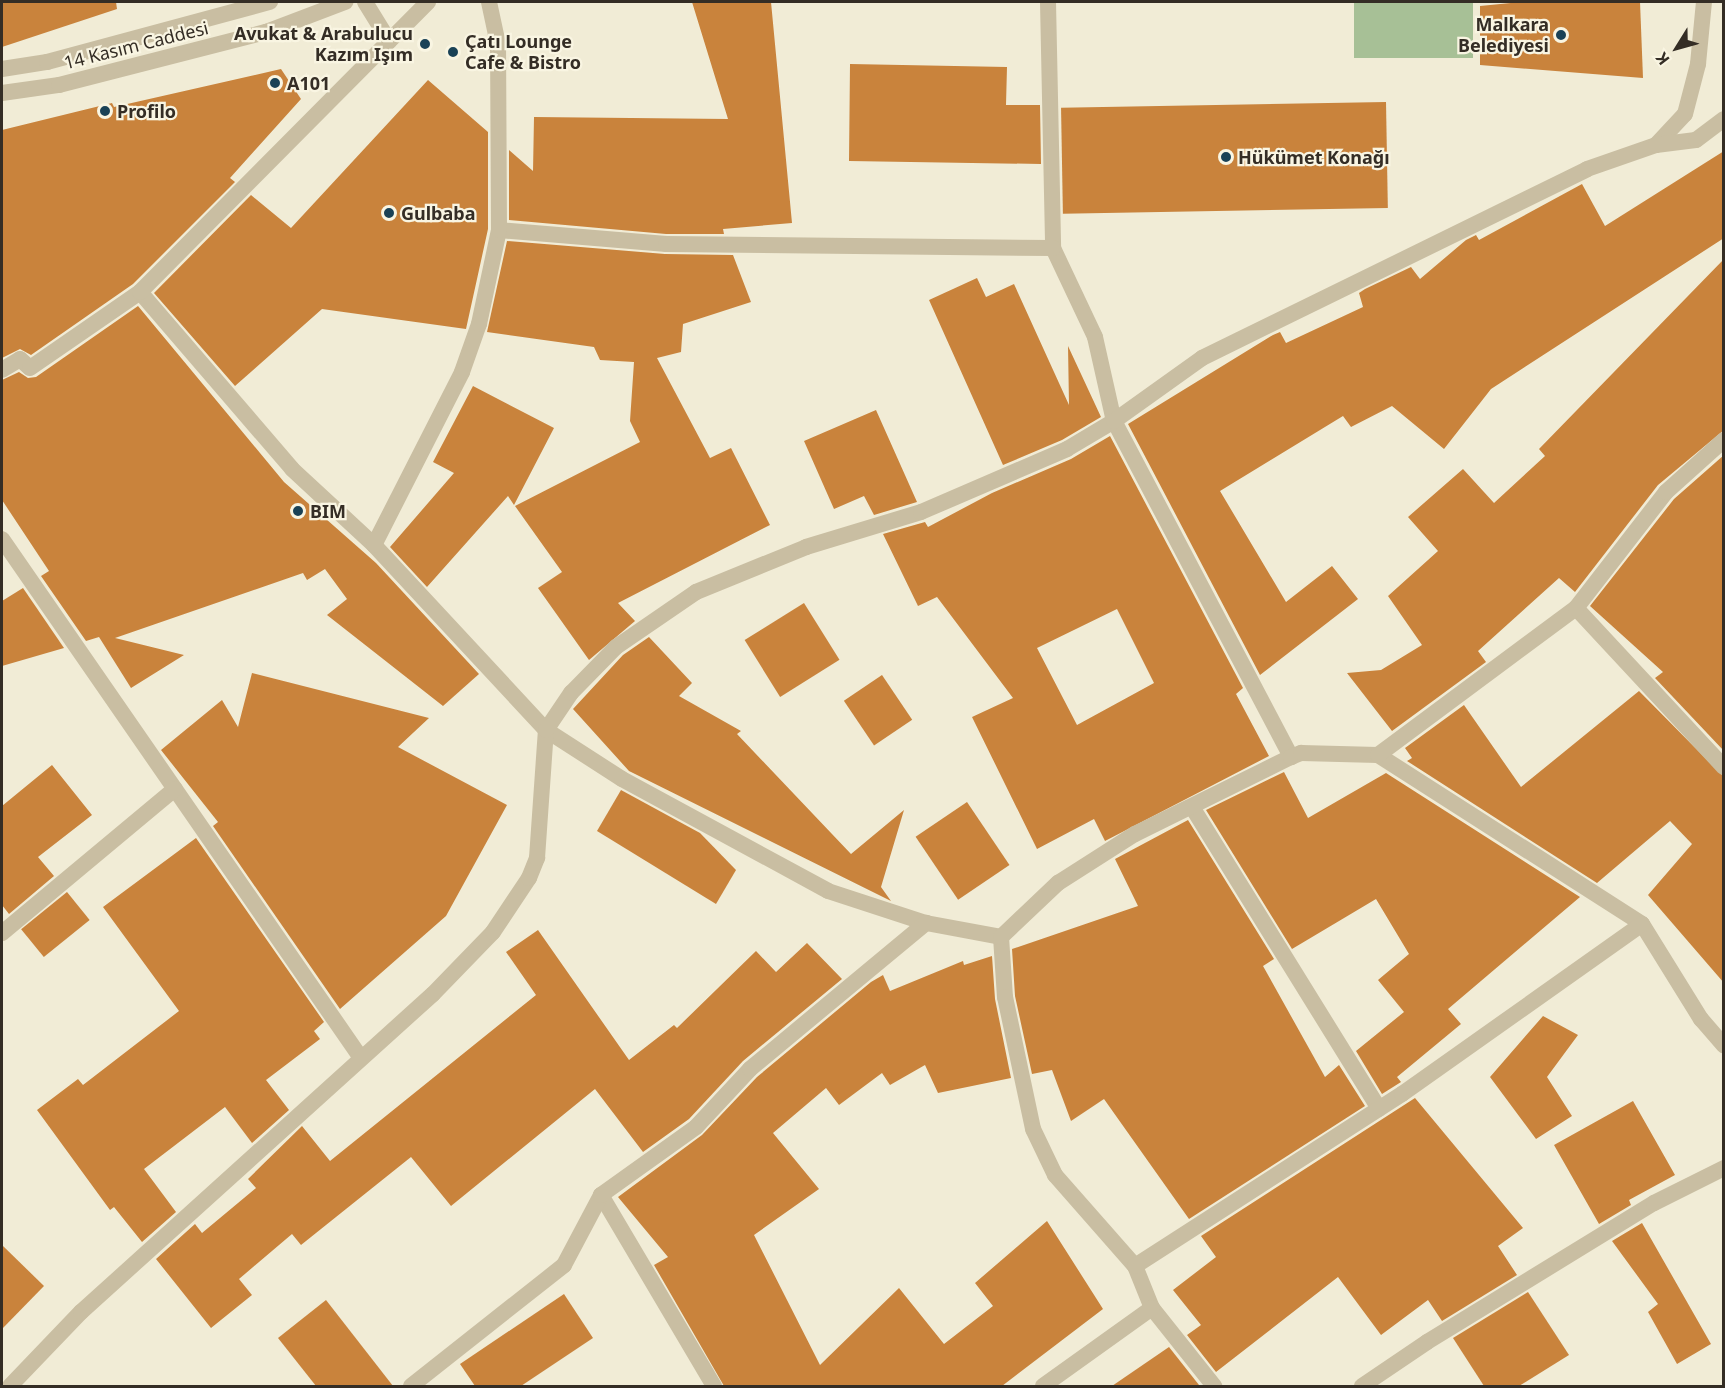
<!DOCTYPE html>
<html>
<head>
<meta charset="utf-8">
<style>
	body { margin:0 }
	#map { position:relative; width:1725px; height:1388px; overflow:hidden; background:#f1ecd6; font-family:"Noto Sans",sans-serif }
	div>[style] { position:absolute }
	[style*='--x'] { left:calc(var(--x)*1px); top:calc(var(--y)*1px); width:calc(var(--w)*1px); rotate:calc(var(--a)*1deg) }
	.green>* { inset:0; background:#a7c096; transform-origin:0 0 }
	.building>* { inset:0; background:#c9833c; transform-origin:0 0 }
	.minor>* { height:16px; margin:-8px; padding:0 8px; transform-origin:8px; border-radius:8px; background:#c9bea2 }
	.tertiary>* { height:16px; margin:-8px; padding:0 8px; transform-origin:8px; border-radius:8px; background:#c9bea2 }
	.dots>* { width:16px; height:16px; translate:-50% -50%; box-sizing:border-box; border:3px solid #f9f5e2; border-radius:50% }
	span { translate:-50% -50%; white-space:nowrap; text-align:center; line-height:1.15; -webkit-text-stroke:4.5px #f9f5e2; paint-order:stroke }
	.poi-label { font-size:18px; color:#342d25; font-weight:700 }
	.right { translate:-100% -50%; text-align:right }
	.left { translate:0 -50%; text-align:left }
	.street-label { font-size:18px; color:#342d25 }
	.frame { position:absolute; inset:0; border:3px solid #342d25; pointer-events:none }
	.north { position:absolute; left:1647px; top:18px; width:60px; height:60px; -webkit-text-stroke:4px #f9f5e2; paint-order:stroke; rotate:233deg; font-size:16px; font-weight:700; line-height:24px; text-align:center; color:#342d25 }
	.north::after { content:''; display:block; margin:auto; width:21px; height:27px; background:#342d25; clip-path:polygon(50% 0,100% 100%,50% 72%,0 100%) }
</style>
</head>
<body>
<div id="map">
	<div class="green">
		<i style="left:1354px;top:2px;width:119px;height:56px"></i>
	</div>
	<div class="building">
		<i style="clip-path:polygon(2px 2px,116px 2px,117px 9px,2px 47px)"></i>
		<i style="clip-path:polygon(692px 2px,771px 2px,792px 223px,723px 229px,724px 234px,666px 234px,509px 220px,509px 150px,533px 171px,534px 117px,728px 119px)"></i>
		<i style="clip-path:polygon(1521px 2px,1640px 2px,1643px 78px,1480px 65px,1480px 6px)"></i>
		<i style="clip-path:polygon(850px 64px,1007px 67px,1006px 105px,1040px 105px,1041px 164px,849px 161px)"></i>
		<i style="clip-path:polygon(281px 69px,301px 99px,230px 178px,235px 182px,133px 284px,31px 355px,20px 349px,2px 358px,2px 130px,112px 103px,114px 107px)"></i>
		<i style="clip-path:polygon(428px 80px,488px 132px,488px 229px,466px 329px,322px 309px,235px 386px,154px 293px,251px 195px,291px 228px)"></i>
		<i style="left:1386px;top:102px;width:106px;height:325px;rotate:89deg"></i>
		<i style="clip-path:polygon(1724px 151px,1724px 238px,1491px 389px,1444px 449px,1392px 406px,1351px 427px,1343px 416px,1220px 491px,1286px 602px,1332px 566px,1358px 599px,1260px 675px,1128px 424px,1273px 335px,1280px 332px,1286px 343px,1363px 307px,1359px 293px,1365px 289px,1411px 267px,1420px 279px,1466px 240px,1476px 235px,1479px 240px,1582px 184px,1605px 226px)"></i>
		<i style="clip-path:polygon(507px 241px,665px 254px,733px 255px,751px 302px,683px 324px,681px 352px,657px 358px,710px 458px,731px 448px,770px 525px,618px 603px,635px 621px,589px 660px,538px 588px,562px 572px,515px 506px,640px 442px,630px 421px,634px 362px,600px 360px,594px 347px,487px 332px)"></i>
		<i style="clip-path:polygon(1724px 259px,1724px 430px,1658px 485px,1575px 592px,1559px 578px,1478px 651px,1486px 662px,1392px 731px,1347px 673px,1381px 670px,1422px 645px,1388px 596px,1438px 551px,1408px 517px,1463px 469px,1494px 503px,1545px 456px,1539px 449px)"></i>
		<i style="clip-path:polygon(977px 278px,986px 297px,1014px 284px,1069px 405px,1068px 346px,1101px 417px,1062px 440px,1003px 465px,929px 300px)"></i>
		<i style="clip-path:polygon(138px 306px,284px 482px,376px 563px,479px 674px,443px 706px,327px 615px,347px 599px,325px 569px,307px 580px,303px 573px,115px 638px,184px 655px,131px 688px,99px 637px,86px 641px,41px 576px,49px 571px,2px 500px,2px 380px,19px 372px,28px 378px,36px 377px)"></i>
		<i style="clip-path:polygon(473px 386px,554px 428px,514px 505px,508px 496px,427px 587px,390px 547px,454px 473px,433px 462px)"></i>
		<i style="clip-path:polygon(876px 410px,917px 502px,874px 515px,864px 496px,834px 509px,804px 441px)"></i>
		<i style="clip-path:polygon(evenodd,1110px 436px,1243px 688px,1236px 694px,1269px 756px,1105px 841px,1094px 819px,1037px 849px,972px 717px,1013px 698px,937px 597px,918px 606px,883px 534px,925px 522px,928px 527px,992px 493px,1071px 459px,1110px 436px,1117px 609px,1154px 683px,1077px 725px,1037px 648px,1117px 609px)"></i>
		<i style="clip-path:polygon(1724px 455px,1724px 751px,1655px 678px,1663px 672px,1590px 606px,1674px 499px)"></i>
		<i style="clip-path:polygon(23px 588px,64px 648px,2px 666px,2px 601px)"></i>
		<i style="left:804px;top:603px;width:67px;height:70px;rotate:58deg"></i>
		<i style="clip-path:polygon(649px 637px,692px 683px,679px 696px,741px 731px,737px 734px,851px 854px,904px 810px,881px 887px,891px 901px,629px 771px,573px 709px,623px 655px)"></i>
		<i style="clip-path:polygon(252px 673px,429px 718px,398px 747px,507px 805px,446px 916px,340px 1009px,213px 826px,218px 822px,161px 750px,222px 700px,238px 727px)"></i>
		<i style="left:882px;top:675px;width:54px;height:46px;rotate:56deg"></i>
		<i style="clip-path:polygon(1639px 691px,1724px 777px,1724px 983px,1648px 895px,1692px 844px,1670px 821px,1597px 883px,1407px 761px,1412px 758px,1405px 748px,1464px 705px,1521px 787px)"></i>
		<i style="clip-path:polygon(52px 765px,92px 815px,38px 857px,54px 876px,9px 914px,2px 905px,2px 806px)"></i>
		<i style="clip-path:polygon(1284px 772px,1308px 818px,1386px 773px,1580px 897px,1448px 1009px,1461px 1024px,1397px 1077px,1401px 1082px,1382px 1094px,1356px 1051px,1404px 1012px,1378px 980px,1409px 954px,1376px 899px,1292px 949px,1206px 810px)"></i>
		<i style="clip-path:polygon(621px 790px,700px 833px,736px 870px,716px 904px,597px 831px)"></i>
		<i style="left:967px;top:802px;width:76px;height:62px;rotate:56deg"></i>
		<i style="clip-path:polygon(1188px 820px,1274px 959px,1263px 966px,1325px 1077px,1339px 1065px,1365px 1106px,1189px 1219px,1104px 1099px,1071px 1121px,1052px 1070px,1032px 1074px,1015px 996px,1012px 949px,1138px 906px,1115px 859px)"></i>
		<i style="clip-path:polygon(196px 838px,324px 1022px,314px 1031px,320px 1039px,266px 1080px,289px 1110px,252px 1143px,225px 1107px,144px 1169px,176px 1212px,142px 1242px,114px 1207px,110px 1210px,37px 1110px,78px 1079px,83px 1085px,179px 1011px,103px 907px)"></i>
		<i style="left:67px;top:892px;width:36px;height:59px;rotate:51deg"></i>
		<i style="clip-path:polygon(538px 930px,629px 1060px,674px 1025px,677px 1028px,756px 951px,776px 972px,807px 943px,842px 979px,743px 1061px,689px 1119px,643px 1152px,595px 1089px,451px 1206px,411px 1157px,301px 1245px,292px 1234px,239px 1279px,252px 1295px,211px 1328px,156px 1259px,195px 1224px,202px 1233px,256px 1188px,248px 1179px,302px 1126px,330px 1161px,536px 995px,506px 952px)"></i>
		<i style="clip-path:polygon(992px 956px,995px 999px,1011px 1078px,938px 1093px,925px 1065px,890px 1085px,882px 1073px,839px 1105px,826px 1088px,773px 1133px,819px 1189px,754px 1235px,820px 1365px,899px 1288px,944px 1344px,993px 1306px,975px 1283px,1047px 1221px,1103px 1309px,1002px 1386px,724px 1386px,654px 1265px,668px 1257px,618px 1197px,702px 1135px,757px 1077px,871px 982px,883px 975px,890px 991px,963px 961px,964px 965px)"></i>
		<i style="clip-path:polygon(1543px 1016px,1578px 1035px,1547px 1077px,1572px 1116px,1536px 1139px,1490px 1077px)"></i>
		<i style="clip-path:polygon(1415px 1098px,1523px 1228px,1498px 1246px,1517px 1275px,1442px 1321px,1428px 1300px,1381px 1335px,1338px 1277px,1216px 1372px,1187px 1335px,1201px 1325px,1173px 1290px,1216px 1257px,1201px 1236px)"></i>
		<i style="clip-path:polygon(1633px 1101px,1675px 1175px,1629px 1200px,1631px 1205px,1599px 1224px,1554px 1145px)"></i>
		<i style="clip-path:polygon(1642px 1223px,1711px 1344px,1677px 1364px,1648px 1312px,1658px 1304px,1612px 1241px)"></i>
		<i style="clip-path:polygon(2px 1245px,44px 1286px,2px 1329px)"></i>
		<i style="clip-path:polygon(1528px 1292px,1569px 1355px,1519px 1386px,1484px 1386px,1453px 1338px)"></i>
		<i style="clip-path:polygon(564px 1294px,593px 1338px,521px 1386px,475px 1386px,460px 1364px)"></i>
		<i style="clip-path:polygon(326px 1300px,393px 1386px,316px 1386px,278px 1338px)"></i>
		<i style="clip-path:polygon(1169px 1347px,1199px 1385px,1197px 1386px,1112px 1386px)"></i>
	</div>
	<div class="minor">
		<i style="--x:365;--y:2;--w:46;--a:58.4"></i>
		<i style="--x:1048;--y:2;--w:246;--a:88.8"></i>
		<i style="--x:1053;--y:248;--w:98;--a:64.7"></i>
		<i style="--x:1095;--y:337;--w:86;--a:77.3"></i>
		<i style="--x:1114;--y:421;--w:380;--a:62.2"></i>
		<i style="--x:1656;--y:145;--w:42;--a:-46.9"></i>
		<i style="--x:1685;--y:114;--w:52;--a:-75.4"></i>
		<i style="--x:1698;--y:64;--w:62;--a:-84.5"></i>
		<i style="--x:499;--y:230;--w:168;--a:4.8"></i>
		<i style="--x:666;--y:244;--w:387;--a:0.6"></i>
		<i style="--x:140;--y:292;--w:233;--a:49.3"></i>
		<i style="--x:292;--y:469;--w:112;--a:42.8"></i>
		<i style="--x:374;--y:545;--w:253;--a:47.1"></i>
		<i style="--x:546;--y:730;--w:90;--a:32.8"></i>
		<i style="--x:622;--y:779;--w:234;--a:28.5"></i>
		<i style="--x:828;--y:891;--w:103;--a:18.1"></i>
		<i style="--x:2;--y:370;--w:21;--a:-31"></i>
		<i style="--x:20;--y:359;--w:13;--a:42"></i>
		<i style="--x:30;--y:368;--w:134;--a:-34.6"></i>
		<i style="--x:140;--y:292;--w:409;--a:-45.2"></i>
		<i style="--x:2;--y:539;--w:631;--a:55.33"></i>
		<i style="--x:374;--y:545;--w:194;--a:-63"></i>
		<i style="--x:462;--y:372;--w:51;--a:-70.5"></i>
		<i style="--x:479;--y:324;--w:96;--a:-78"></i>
		<i style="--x:499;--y:230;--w:186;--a:-90.3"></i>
		<i style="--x:498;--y:44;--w:43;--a:-102.1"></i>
		<i style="--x:1576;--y:608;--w:217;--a:47.1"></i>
		<i style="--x:1378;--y:755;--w:313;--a:32.6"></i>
		<i style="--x:1642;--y:924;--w:112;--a:58.2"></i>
		<i style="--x:1701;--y:1019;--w:35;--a:49"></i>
		<i style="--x:1192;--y:807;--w:355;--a:58.2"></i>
		<i style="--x:2;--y:933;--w:225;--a:-39.8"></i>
		<i style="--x:1001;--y:937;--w:60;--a:86.2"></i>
		<i style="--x:1005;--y:997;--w:135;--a:78"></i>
		<i style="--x:1033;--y:1129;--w:51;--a:64.4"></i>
		<i style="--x:1055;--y:1175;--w:121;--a:48.7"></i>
		<i style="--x:1135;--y:1266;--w:45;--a:68"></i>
		<i style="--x:1152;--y:1308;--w:100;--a:51.5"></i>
		<i style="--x:601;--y:1195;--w:222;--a:59.4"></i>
		<i style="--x:1135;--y:1266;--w:318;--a:-32.8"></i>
		<i style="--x:1402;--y:1094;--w:294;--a:-35.3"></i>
		<i style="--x:10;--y:1386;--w:103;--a:-46.2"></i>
		<i style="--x:81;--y:1312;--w:474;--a:-42.1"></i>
		<i style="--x:433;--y:994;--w:86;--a:-45.9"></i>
		<i style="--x:493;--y:932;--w:65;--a:-56.3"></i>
		<i style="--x:529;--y:878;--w:22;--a:-68"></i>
		<i style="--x:537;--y:858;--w:128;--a:-86"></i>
		<i style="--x:546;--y:730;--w:45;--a:-56"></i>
		<i style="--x:571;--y:693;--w:64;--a:-45.6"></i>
		<i style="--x:616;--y:647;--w:97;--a:-34.5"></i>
		<i style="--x:696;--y:592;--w:119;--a:-22.2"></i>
		<i style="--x:806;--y:547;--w:120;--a:-16.9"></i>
		<i style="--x:921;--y:512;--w:159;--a:-23.3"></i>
		<i style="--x:1067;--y:449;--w:55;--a:-30.8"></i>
		<i style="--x:1114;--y:421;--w:108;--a:-35.6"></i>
		<i style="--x:1202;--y:358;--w:429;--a:-26.1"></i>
		<i style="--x:1587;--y:169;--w:73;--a:-19.2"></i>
		<i style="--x:1656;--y:145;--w:40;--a:-7.1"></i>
		<i style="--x:1696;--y:140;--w:35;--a:-37"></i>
		<i style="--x:411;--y:1386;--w:195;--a:-38.3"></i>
		<i style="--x:564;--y:1265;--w:79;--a:-62.1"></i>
		<i style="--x:601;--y:1195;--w:117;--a:-35.6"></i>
		<i style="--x:696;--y:1127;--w:79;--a:-47"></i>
		<i style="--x:750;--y:1069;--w:229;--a:-39.7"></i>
		<i style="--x:926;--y:923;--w:76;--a:10.6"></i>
		<i style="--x:1001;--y:937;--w:79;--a:-43.5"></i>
		<i style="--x:1058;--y:883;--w:91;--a:-32.5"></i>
		<i style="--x:1135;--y:834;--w:174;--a:-26.3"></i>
		<i style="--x:1291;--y:757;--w:11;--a:-22"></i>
		<i style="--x:1301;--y:753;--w:77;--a:1.5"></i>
		<i style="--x:1378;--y:755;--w:247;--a:-36.6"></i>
		<i style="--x:1576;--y:608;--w:147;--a:-52.2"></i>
		<i style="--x:1666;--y:492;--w:78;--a:-41.9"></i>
		<i style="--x:1043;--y:1386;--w:134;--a:-35.6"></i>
		<i style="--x:1362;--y:1386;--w:78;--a:-34.1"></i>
		<i style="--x:1427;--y:1342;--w:266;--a:-31.5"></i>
		<i style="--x:1654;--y:1203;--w:78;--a:-26.6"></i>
	</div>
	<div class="tertiary">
		<i style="--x:2;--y:69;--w:46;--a:-8.8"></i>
		<i style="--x:47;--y:62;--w:231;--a:-15.1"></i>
		<i style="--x:2;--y:93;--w:58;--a:-8"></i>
		<i style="--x:59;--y:85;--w:214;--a:-14.4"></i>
		<i style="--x:266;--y:32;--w:85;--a:-20.8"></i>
	</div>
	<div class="dots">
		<i style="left:1561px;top:35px;background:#1a4256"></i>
		<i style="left:425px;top:44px;background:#1a4256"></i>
		<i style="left:453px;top:52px;background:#1a4256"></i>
		<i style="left:275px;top:83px;background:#1a4256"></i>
		<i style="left:105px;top:111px;background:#1a4256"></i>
		<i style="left:1226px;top:157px;background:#1a4256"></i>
		<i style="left:389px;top:213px;background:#1a4256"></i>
		<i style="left:298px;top:511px;background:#1a4256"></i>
	</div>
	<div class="poi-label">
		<span class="right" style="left:1549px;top:35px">Malkara<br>Belediyesi</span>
		<span class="right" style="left:413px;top:44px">Avukat &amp; Arabulucu<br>Kazım Işım</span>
		<span class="left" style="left:465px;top:52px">Çatı Lounge<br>Cafe &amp; Bistro</span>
		<span class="left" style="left:287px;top:83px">A101</span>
		<span class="left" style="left:117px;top:111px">Profilo</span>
		<span class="left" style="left:1238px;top:157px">Hükümet Konağı</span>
		<span class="left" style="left:401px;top:213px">Gulbaba</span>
		<span class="left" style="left:310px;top:511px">BIM</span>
	</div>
	<div class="street-label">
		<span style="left:136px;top:45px;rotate:-14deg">14 Kasım Caddesi</span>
	</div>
	<div class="frame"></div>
	<div class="north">K</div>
</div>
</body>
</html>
